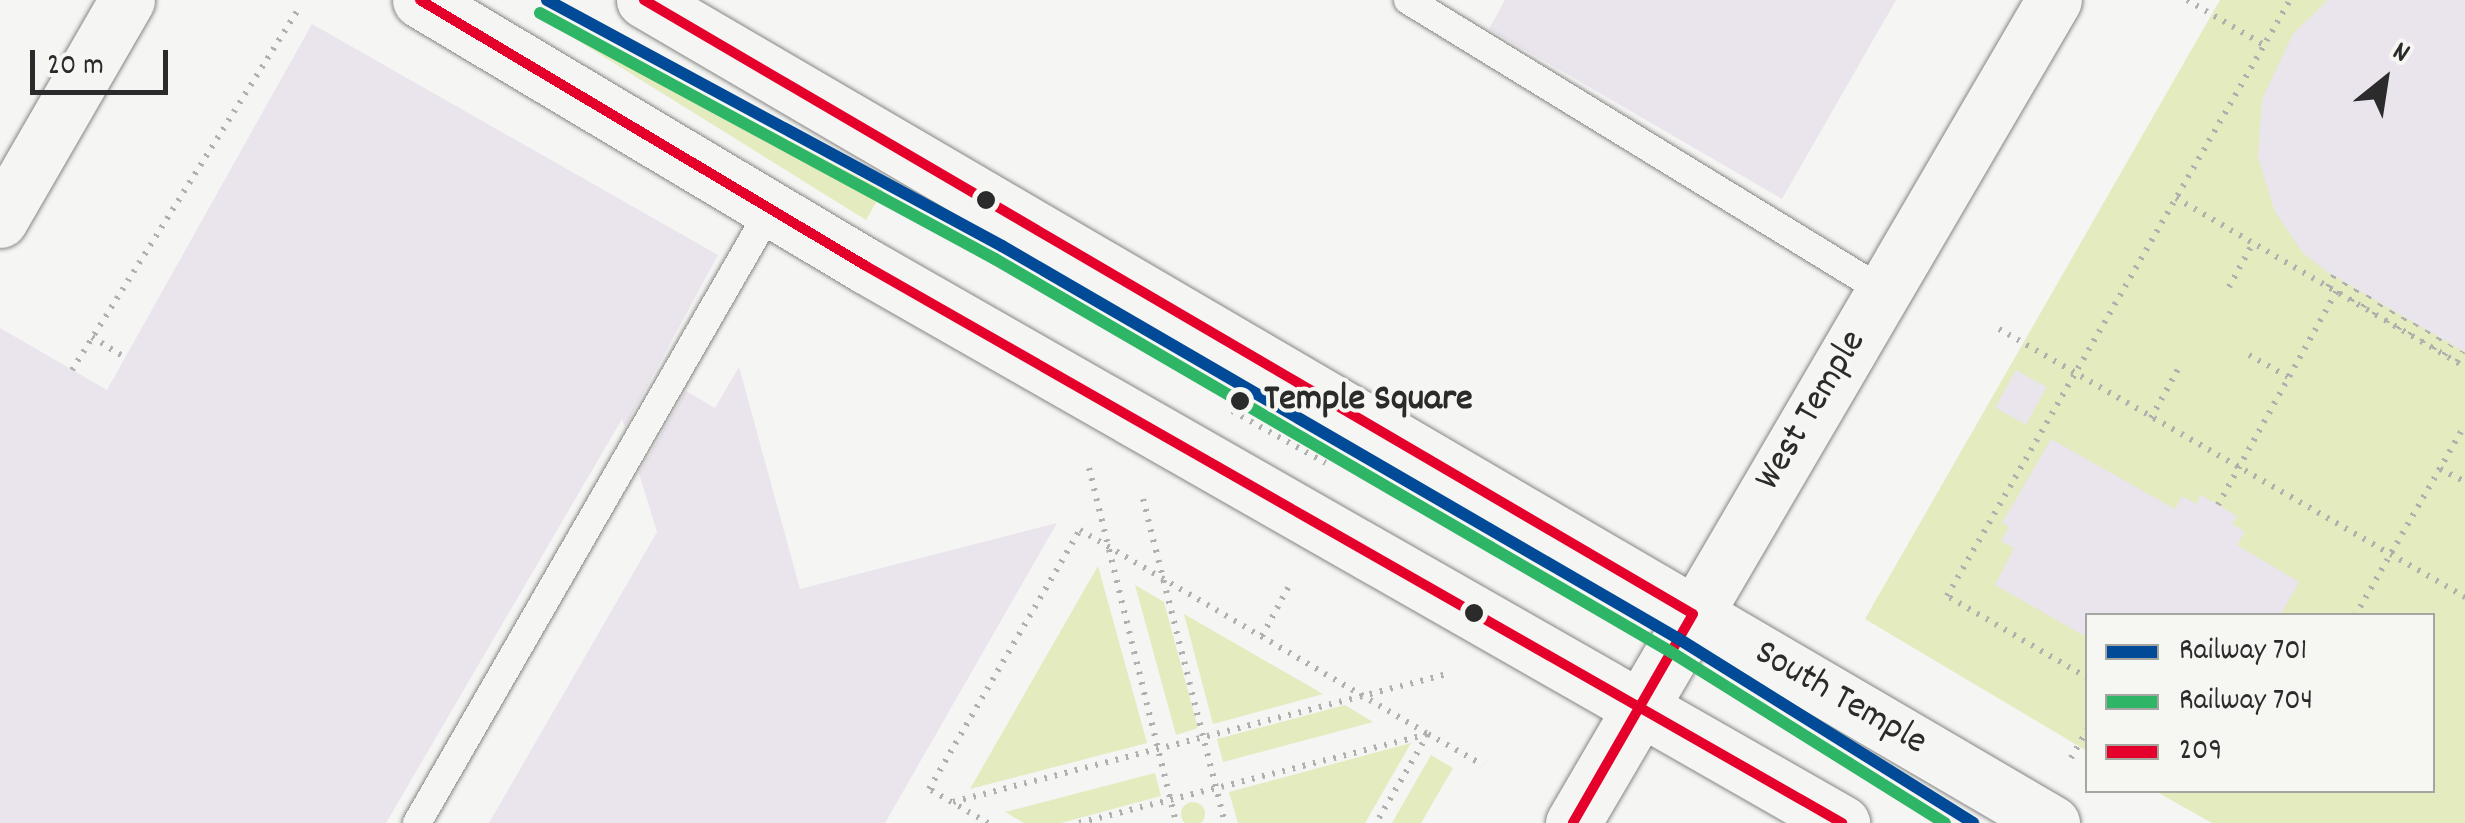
<!DOCTYPE html>
<html>
<head>
<meta charset="utf-8">
<style>
	body { margin:0 }
	#map { position:relative; width:2465px; height:823px; overflow:hidden; background:#f5f5f3; font-family:Dekko,sans-serif }
	div>[style] { position:absolute }
	[style*='--x'] { left:calc(var(--x)*1px); top:calc(var(--y)*1px); width:calc(var(--w)*1px); rotate:calc(var(--a)*1deg) }
	.green>* { inset:0; background:#e3ebbf }
	.round { border-radius:50% }
	.building>* { inset:0; background:#eae4ed; transform-origin:0 0 }
	.path>* { height:6px; margin-top:-3px; transform-origin:0; background:repeating-linear-gradient(90deg,#b0b0af 0 2.5px,transparent 0 10.5px) }
	.roads { filter:drop-shadow(0 0 2px #868685) drop-shadow(0 0 2px #868685) }
	.service>* { height:28px; margin:-14px; padding:0 14px; transform-origin:14px; border-radius:14px; background:#f5f5f3 }
	.tertiary>* { height:55px; margin:-27.5px; padding:0 27.5px; transform-origin:27.5px; border-radius:27.5px; background:#f5f5f3 }
	.secondary>* { height:55px; margin:-27.5px; padding:0 27.5px; transform-origin:27.5px; border-radius:27.5px; background:#f5f5f3 }
	.bus-1>* { height:10px; margin:-5px; padding:0 5px; transform-origin:5px; border-radius:5px; background:#e4002b }
	.rail-1>* { height:12px; margin:-6px; padding:0 6px; transform-origin:6px; border-radius:6px; background:#004a97 }
	.rail-2>* { height:12px; margin:-6px; padding:0 6px; transform-origin:6px; border-radius:6px; background:#2eb566 }
	.dots>* { width:28px; height:28px; translate:-50% -50%; box-sizing:border-box; border:5px solid #f6f6f2; border-radius:50% }
	span { translate:-50% -50%; white-space:nowrap; text-align:center; line-height:1.15; -webkit-text-stroke:8px #f6f6f2; paint-order:stroke }
	.stop-label { font-size:38px; color:#2b2b2b; font-weight:700 }
	.left { translate:0 -50%; text-align:left }
	.street-label { font-size:38px; color:#2b2b2b }
	.legend { position:absolute; left:2085px; top:613px; width:350px; height:180px; box-sizing:border-box; background:#f6f6f2; border:2px solid #a5a5a2; margin:0; padding:12px 18px; list-style:none; font-size:30px; color:#2b2b2b }
	.legend li { display:flex; align-items:center; gap:20px; height:50px }
	.legend b { width:50px; border:2px solid #a5a5a2 }
	.north { position:absolute; left:2335px; top:30px; width:100px; height:100px; -webkit-text-stroke:8px #f6f6f2; paint-order:stroke; rotate:30deg; font-size:28px; font-weight:700; line-height:40px; text-align:center; color:#2b2b2b }
	.north::after { content:''; display:block; margin:auto; width:35px; height:45px; background:#2b2b2b; clip-path:polygon(50% 0,100% 100%,50% 72%,0 100%) }
	.scale { position:absolute; left:30px; top:50px; width:138px; height:45px; box-sizing:border-box; border:5px solid #2b2b2b; border-top:0; padding-left:12px; font-size:30px; line-height:35px; white-space:nowrap; color:#2b2b2b; -webkit-text-stroke:8px #f6f6f2; paint-order:stroke }
</style>
</head>
<body>
<div id="map">
	<div class="green">
		<i style="clip-path:polygon(2220px 0,2465px 0,2465px 823px,2212px 823px,2155px 791px,2432px 790px,2432px 616px,2088px 616px,2087px 751px,1865px 619px)"></i>
		<i style="clip-path:polygon(577px 29px,883px 190px,866px 220px,572px 37px)"></i>
		<i style="clip-path:polygon(1098px 566px,1147px 743px,970px 789px)"></i>
		<i style="clip-path:polygon(1135px 585px,1164px 602px,1198px 728px,1176px 735px)"></i>
		<i style="clip-path:polygon(1184px 614px,1323px 694px,1213px 724px)"></i>
		<i style="clip-path:polygon(1345px 705px,1373px 722px,1223px 762px,1217px 739px)"></i>
		<i style="clip-path:polygon(1411px 743px,1365px 823px,1238px 823px,1229px 792px)"></i>
		<i style="clip-path:polygon(1431px 755px,1453px 768px,1421px 823px,1392px 823px)"></i>
		<i style="clip-path:polygon(1155px 773px,1161px 796px,1061px 823px,1024px 823px,1005px 812px)"></i>
		<i class="round" style="left:1181px;top:802px;width:24px;height:24px"></i>
	</div>
	<div class="building">
		<i style="clip-path:polygon(1505px 0,1896px 0,1782px 199px,1489px 29px)"></i>
		<i style="clip-path:polygon(2328px 0,2465px 0,2465px 352px,2329px 273px,2304px 254px,2275px 212px,2258px 157px,2262px 99px,2293px 34px)"></i>
		<i style="clip-path:polygon(312px 24px,718px 255px,625px 427px,622px 419px,386px 823px,0 823px,0 328px,107px 390px)"></i>
		<i style="clip-path:polygon(739px 367px,800px 589px,1057px 523px,885px 823px,489px 823px,657px 532px,639px 473px,686px 391px,715px 408px)"></i>
		<i style="left:2016px;top:370px;width:35px;height:43px;rotate:29deg"></i>
		<i style="clip-path:polygon(2051px 439px,2175px 509px,2182px 496px,2196px 504px,2201px 495px,2237px 516px,2232px 524px,2245px 532px,2237px 545px,2299px 582px,2280px 616px,2088px 616px,2088px 638px,1995px 585px,2014px 548px,2001px 541px,2009px 527px,2002px 523px)"></i>
	</div>
	<div class="path">
		<i style="--x:2187;--y:0;--w:89;--a:30.3"></i>
		<i style="--x:2176;--y:198;--w:335;--a:30.3"></i>
		<i style="--x:2229;--y:287;--w:50;--a:-61.4"></i>
		<i style="--x:2328;--y:287;--w:13;--a:-63"></i>
		<i style="--x:2339;--y:294;--w:14;--a:-60"></i>
		<i style="--x:2351;--y:301;--w:13;--a:-63"></i>
		<i style="--x:2363;--y:307;--w:13;--a:-61"></i>
		<i style="--x:2374;--y:315;--w:13;--a:-58"></i>
		<i style="--x:2386;--y:322;--w:13;--a:-58"></i>
		<i style="--x:1999;--y:329;--w:538;--a:29.9"></i>
		<i style="--x:2398;--y:329;--w:14;--a:-60"></i>
		<i style="--x:2410;--y:335;--w:13;--a:-61"></i>
		<i style="--x:92;--y:337;--w:39;--a:32"></i>
		<i style="--x:2422;--y:342;--w:13;--a:-61"></i>
		<i style="--x:2433;--y:349;--w:14;--a:-60"></i>
		<i style="--x:2249;--y:355;--w:47;--a:29.3"></i>
		<i style="--x:2444;--y:355;--w:12;--a:-55"></i>
		<i style="--x:2457;--y:362;--w:12;--a:-59"></i>
		<i style="--x:72;--y:370;--w:423;--a:-57.9"></i>
		<i style="--x:1232;--y:411;--w:107;--a:29"></i>
		<i style="--x:2151;--y:418;--w:56;--a:-61.1"></i>
		<i style="--x:1089;--y:468;--w:366;--a:76.2"></i>
		<i style="--x:2440;--y:469;--w:28;--a:27"></i>
		<i style="--x:1143;--y:499;--w:334;--a:75.8"></i>
		<i style="--x:2218;--y:505;--w:244;--a:-61"></i>
		<i style="--x:2355;--y:616;--w:220;--a:-60.1"></i>
		<i style="--x:1262;--y:636;--w:59;--a:-61.7"></i>
		<i style="--x:2088;--y:678;--w:163;--a:-149.8"></i>
		<i style="--x:1947;--y:596;--w:688;--a:-60.08"></i>
		<i style="--x:2071;--y:758;--w:34;--a:-60"></i>
		<i style="--x:953;--y:802;--w:510;--a:-14.53"></i>
		<i style="--x:988;--y:823;--w:68;--a:-150"></i>
		<i style="--x:929;--y:789;--w:300;--a:-59.8"></i>
		<i style="--x:1080;--y:530;--w:403;--a:30.4"></i>
		<i style="--x:1428;--y:734;--w:103;--a:120.3"></i>
		<i style="--x:1079;--y:823;--w:360;--a:-14.3"></i>
		<i style="--x:1428;--y:734;--w:63;--a:29.4"></i>
	</div>
	<div class="roads">
		<div class="service">
			<i style="--x:1408;--y:0;--w:557;--a:31.49"></i>
			<i style="--x:417;--y:823;--w:707;--a:-60.06"></i>
		</div>
		<div class="tertiary">
			<i style="--x:420;--y:0;--w:519;--a:30.81"></i>
			<i style="--x:866;--y:266;--w:1124;--a:29.71"></i>
			<i style="--x:644;--y:0;--w:1631;--a:30.31"></i>
			<i style="--x:0;--y:220;--w:254;--a:-60"></i>
		</div>
		<div class="secondary">
			<i style="--x:1573;--y:823;--w:953;--a:-59.7"></i>
		</div>
	</div>
	<div class="bus-1">
		<i style="--x:420;--y:0;--w:519;--a:30.81"></i>
		<i style="--x:866;--y:266;--w:1124;--a:29.71"></i>
		<i style="--x:644;--y:0;--w:1215;--a:30.34"></i>
		<i style="--x:1693;--y:614;--w:241;--a:119.9"></i>
	</div>
	<div class="rail-1">
		<i style="--x:547;--y:0;--w:517;--a:28.4"></i>
		<i style="--x:1002;--y:246;--w:783;--a:30.14"></i>
		<i style="--x:1679;--y:639;--w:347;--a:32"></i>
	</div>
	<div class="rail-2">
		<i style="--x:540;--y:13;--w:517;--a:28.4"></i>
		<i style="--x:995;--y:259;--w:782;--a:30.17"></i>
		<i style="--x:1671;--y:652;--w:323;--a:32"></i>
	</div>
	<div class="dots">
		<i style="left:986px;top:200px;background:#2b2b2b"></i>
		<i style="left:1240px;top:401px;background:#2b2b2b"></i>
		<i style="left:1474px;top:613px;background:#2b2b2b"></i>
	</div>
	<div class="stop-label">
		<span class="left" style="left:1264px;top:401px">Temple Square</span>
	</div>
	<div class="street-label">
		<span style="left:1812px;top:411px;rotate:-59deg">West Temple</span>
		<span style="left:1840px;top:699px;rotate:30deg">South Temple</span>
	</div>
	<ul class="legend">
	<li><b style="height:12px;background:#004a97"></b>Railway 701</li>
	<li><b style="height:12px;background:#2eb566"></b>Railway 704</li>
	<li><b style="height:12px;background:#e4002b"></b>209</li>
	</ul>
	<div class="north">N</div>
	<div class="scale">20 m</div>
</div>
</body>
</html>
